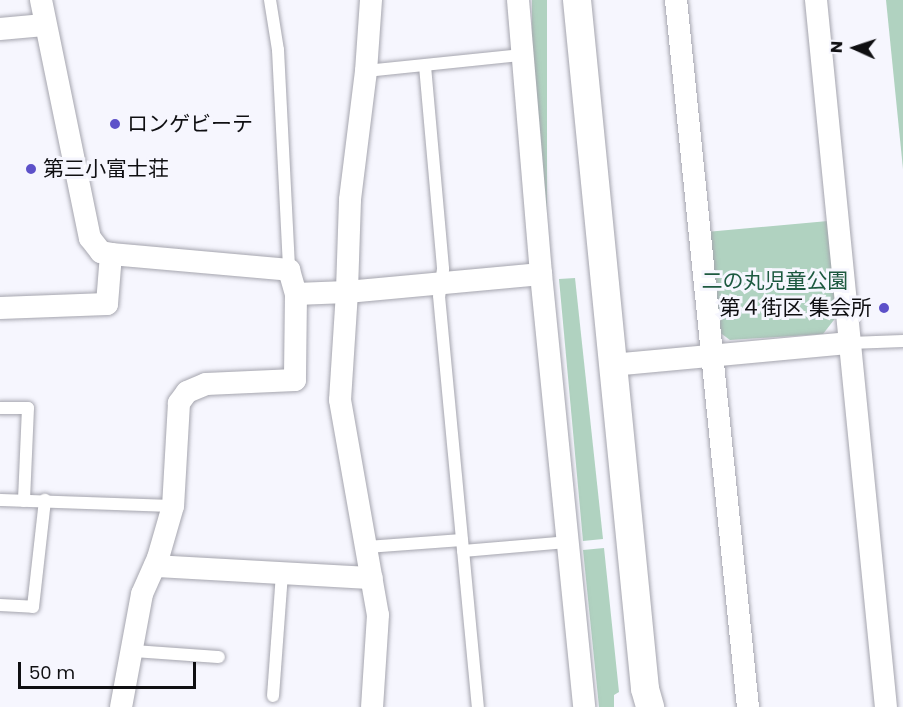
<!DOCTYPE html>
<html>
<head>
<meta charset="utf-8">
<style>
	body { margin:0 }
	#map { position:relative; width:903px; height:707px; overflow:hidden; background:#f6f6fe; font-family:Poppins,"Noto Sans JP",sans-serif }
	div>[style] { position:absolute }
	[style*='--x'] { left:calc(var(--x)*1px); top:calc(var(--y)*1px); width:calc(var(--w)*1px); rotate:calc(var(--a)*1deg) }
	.green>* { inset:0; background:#b0d2c0; transform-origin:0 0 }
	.roads { filter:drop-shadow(0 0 2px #a5a5ae) drop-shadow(0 0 2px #a5a5ae) }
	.service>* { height:12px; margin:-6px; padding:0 6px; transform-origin:6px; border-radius:6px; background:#fff }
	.minor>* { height:22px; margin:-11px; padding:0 11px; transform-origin:11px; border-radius:11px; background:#fff }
	.tertiary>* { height:28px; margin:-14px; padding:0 14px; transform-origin:14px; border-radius:14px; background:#fff }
	.dots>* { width:16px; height:16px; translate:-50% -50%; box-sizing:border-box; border:3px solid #f6f6fe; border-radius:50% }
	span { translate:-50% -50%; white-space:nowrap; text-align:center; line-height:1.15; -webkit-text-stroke:6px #f6f6fe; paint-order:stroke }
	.poi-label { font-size:21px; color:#0f0f12 }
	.left { translate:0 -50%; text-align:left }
	.right { translate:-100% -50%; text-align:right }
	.park-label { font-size:21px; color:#1d5940 }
	.north { position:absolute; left:825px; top:18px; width:60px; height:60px; -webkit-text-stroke:4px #f6f6fe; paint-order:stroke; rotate:273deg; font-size:16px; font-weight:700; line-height:24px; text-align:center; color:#0f0f12 }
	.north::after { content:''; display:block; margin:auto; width:21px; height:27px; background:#0f0f12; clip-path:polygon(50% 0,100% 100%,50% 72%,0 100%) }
	.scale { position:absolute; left:18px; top:662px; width:178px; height:27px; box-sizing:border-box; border:3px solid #0f0f12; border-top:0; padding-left:8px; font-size:18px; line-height:21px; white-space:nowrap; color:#0f0f12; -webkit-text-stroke:4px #f6f6fe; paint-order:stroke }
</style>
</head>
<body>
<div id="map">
	<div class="green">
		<i style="left:532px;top:0;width:15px;height:272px"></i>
		<i style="clip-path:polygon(886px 0,903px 0,903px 169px)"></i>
		<i style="clip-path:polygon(828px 221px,837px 316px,823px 334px,730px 340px,715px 329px,706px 232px)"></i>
		<i style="clip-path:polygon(575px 278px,603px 539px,583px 541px,559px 279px)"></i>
		<i style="clip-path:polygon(604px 548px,619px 692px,614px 695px,614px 707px,599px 707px,583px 550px)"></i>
	</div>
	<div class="roads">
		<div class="service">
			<i style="--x:270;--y:0;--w:51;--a:80.9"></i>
			<i style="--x:278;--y:50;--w:220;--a:87.1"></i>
			<i style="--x:425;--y:66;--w:204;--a:84.9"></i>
			<i style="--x:443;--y:269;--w:27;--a:98"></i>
			<i style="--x:439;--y:296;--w:413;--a:84.6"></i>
			<i style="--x:366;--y:71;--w:157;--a:-5.9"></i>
			<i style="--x:850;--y:343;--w:53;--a:-2.2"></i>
			<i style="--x:0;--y:408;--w:28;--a:0"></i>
			<i style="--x:28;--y:408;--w:93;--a:92.5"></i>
			<i style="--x:0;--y:500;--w:173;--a:2"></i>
			<i style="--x:367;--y:547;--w:95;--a:-4.2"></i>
			<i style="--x:463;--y:551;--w:104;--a:-4.9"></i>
			<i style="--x:0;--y:605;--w:33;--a:3"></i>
			<i style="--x:33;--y:607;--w:108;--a:-83.6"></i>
			<i style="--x:133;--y:651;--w:86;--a:4"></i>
			<i style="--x:273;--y:696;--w:123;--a:-85.8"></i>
		</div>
		<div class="minor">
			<i style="--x:41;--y:0;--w:243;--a:78.4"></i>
			<i style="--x:90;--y:238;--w:18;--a:52"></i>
			<i style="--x:101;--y:252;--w:10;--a:11"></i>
			<i style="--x:371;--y:0;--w:71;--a:94"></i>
			<i style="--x:366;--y:71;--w:130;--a:97.1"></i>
			<i style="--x:350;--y:200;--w:92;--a:91.9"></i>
			<i style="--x:347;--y:292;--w:108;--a:93.7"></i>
			<i style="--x:340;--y:400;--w:218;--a:80"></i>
			<i style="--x:378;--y:615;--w:92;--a:93.7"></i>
			<i style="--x:518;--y:0;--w:275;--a:85.2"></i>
			<i style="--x:541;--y:274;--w:435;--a:84.3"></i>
			<i style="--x:676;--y:0;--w:711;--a:84.19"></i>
			<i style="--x:816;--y:0;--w:710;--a:84.35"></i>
			<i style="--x:0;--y:29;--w:44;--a:-5.2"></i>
			<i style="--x:296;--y:294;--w:51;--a:-2.2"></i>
			<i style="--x:347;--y:292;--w:195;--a:-5.3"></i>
			<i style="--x:0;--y:308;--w:107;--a:-2.1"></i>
			<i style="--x:107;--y:304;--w:50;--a:-85.4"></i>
			<i style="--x:111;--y:254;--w:179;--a:5.1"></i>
			<i style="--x:289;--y:270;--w:25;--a:74"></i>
			<i style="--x:296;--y:294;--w:86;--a:90.7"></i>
			<i style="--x:295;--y:380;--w:89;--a:177.4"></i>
			<i style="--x:206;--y:384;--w:21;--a:157"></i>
			<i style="--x:187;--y:392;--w:14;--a:126"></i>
			<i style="--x:179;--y:403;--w:103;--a:93.3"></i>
			<i style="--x:173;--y:506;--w:54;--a:106.1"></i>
			<i style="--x:158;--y:558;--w:39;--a:114"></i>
			<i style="--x:142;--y:594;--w:115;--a:100.5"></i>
			<i style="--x:612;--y:365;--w:239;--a:-5.3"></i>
			<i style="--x:155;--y:566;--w:217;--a:3.2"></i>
		</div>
		<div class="tertiary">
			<i style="--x:577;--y:0;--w:692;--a:84.36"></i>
			<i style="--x:645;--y:689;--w:19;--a:74"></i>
		</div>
	</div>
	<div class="dots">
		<i style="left:115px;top:124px;background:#5d51c9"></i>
		<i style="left:31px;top:169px;background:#5d51c9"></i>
		<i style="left:884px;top:308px;background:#5d51c9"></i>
	</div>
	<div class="poi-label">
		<span class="left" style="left:127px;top:124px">ロンゲビーテ</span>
		<span class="left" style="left:43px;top:169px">第三小富士荘</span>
		<span class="right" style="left:872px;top:308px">第４街区 集会所</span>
	</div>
	<div class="park-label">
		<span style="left:775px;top:281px">二の丸児童公園</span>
	</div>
	<div class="north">N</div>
	<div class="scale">50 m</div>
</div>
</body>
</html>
